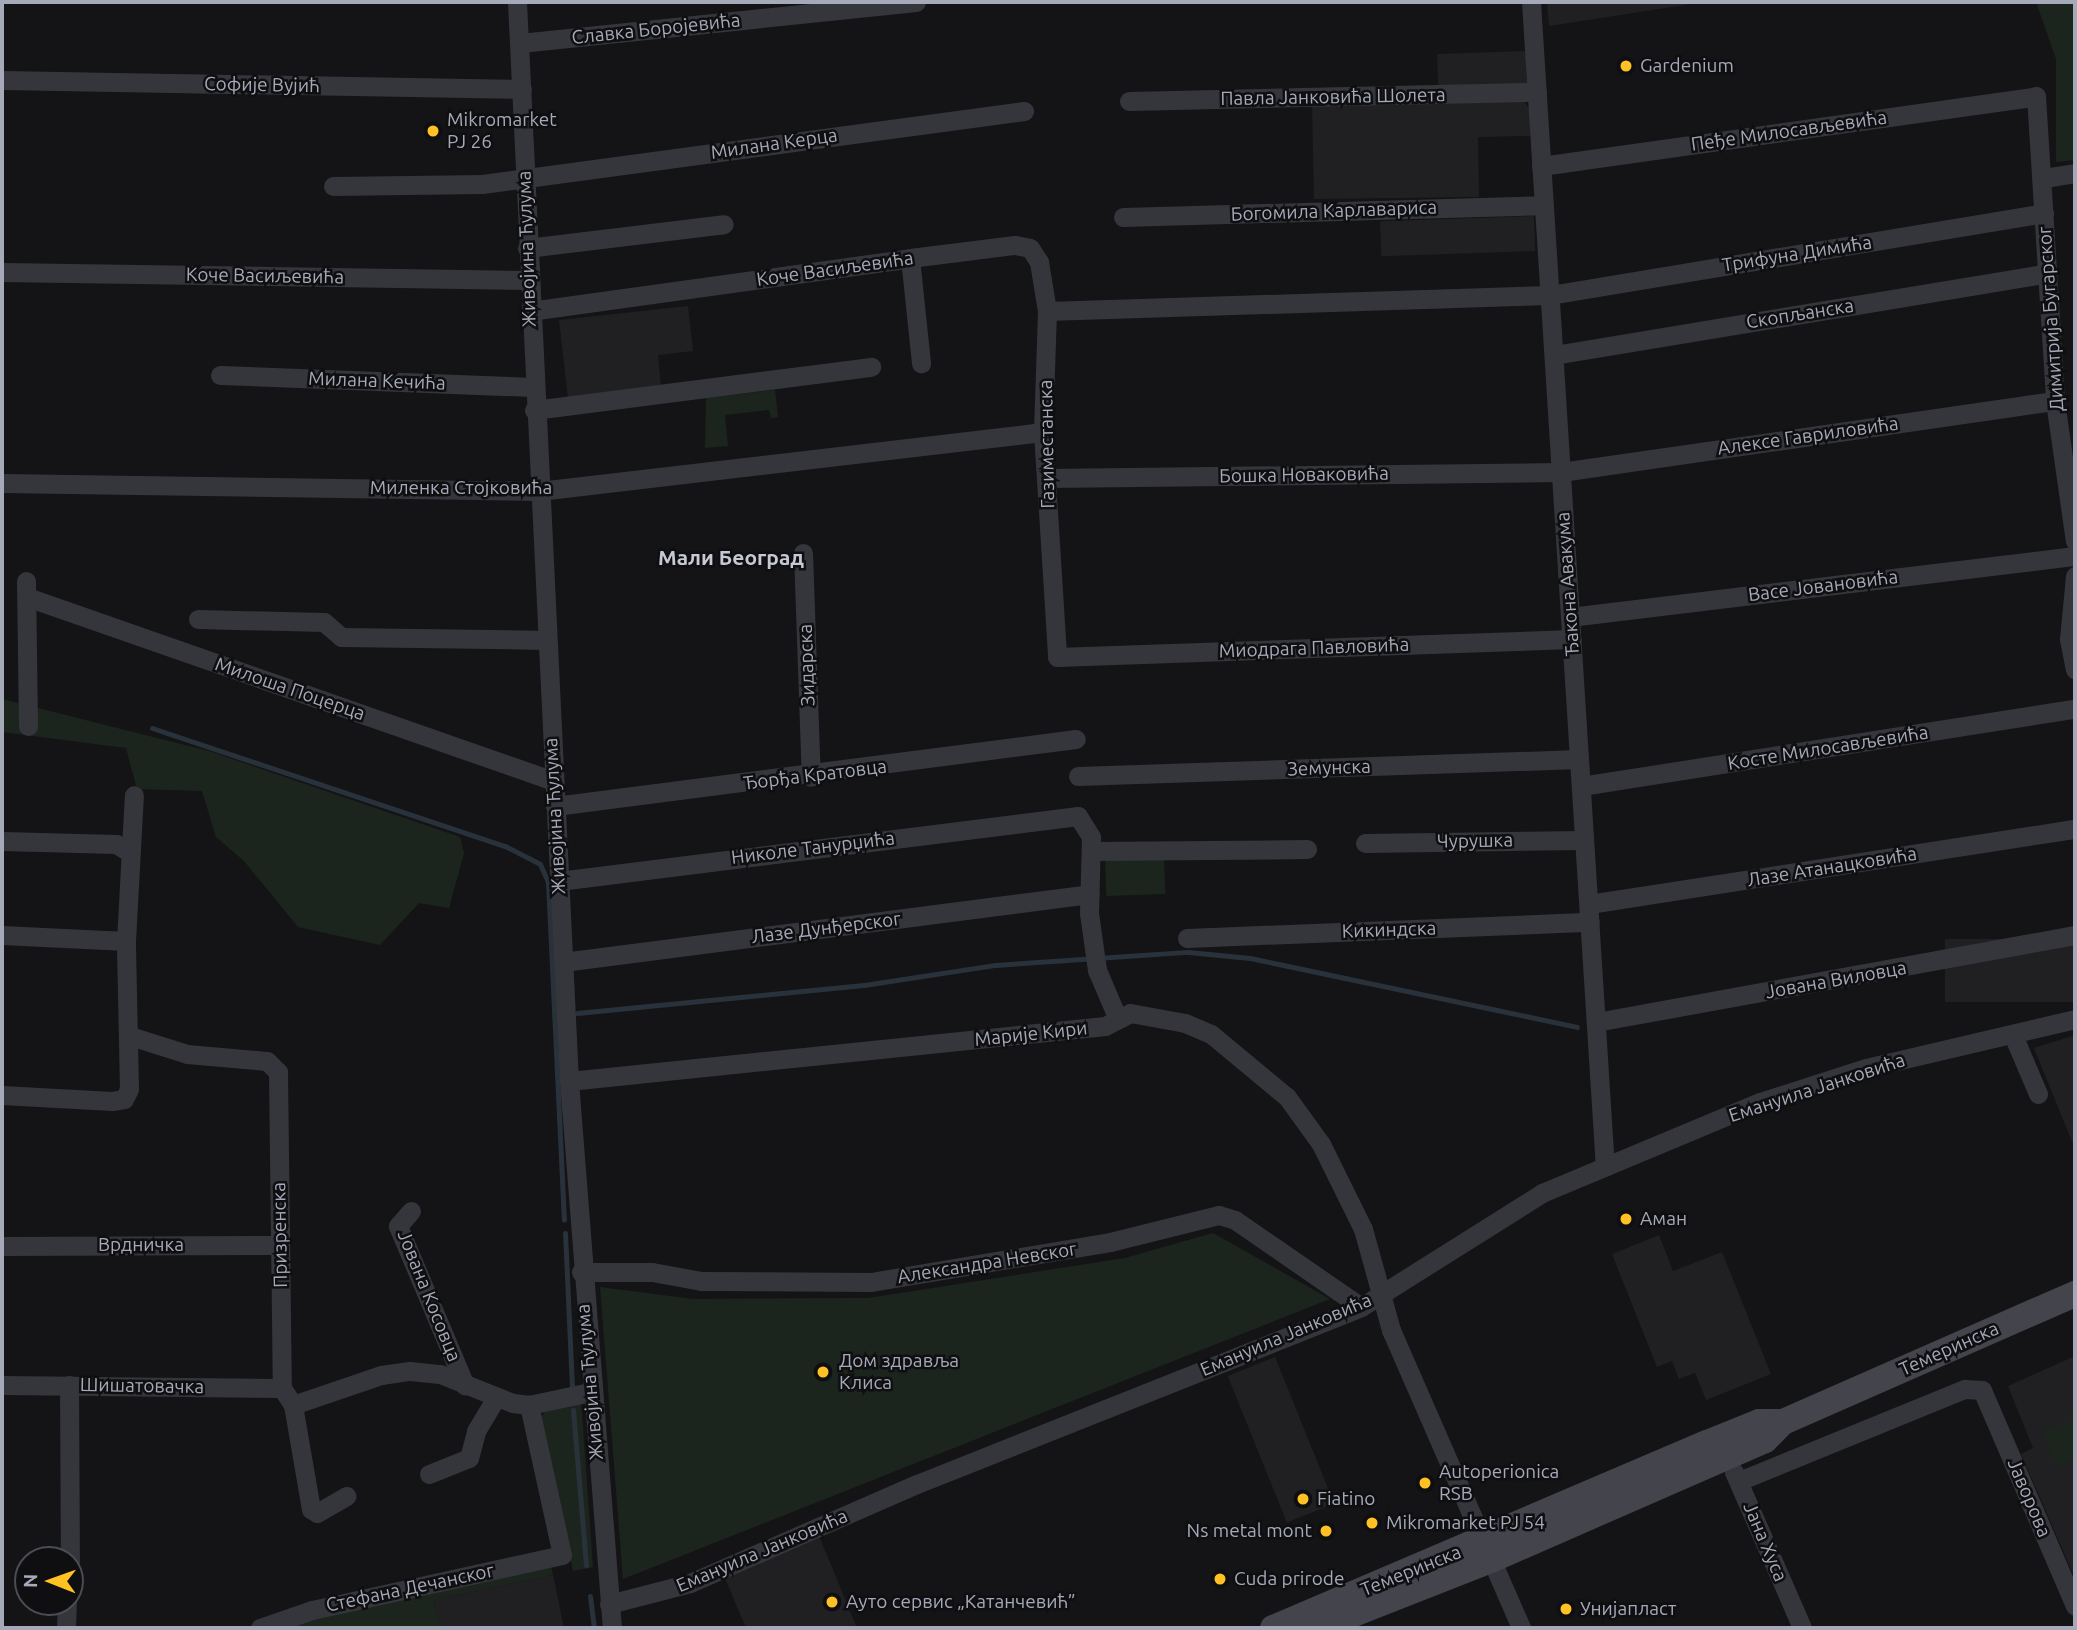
<!DOCTYPE html>
<html>
<head>
<meta charset="utf-8">
<style>
	body { margin:0 }
	#map { position:relative; width:2077px; height:1630px; overflow:hidden; background:#141416; font-family:Ubuntu,sans-serif }
	div>[style] { position:absolute }
	[style*='--x'] { left:calc(var(--x)*1px); top:calc(var(--y)*1px); width:calc(var(--w)*1px); rotate:calc(var(--a)*1deg) }
	.built>* { inset:0; background:#202023; transform-origin:0 0 }
	.green>* { inset:0; background:#1c251d; transform-origin:0 0 }
	.stream>* { height:5px; margin:-2.5px; padding:0 2.5px; transform-origin:2.5px; border-radius:2.5px; background:#29323b }
	.street>* { height:19px; margin:-9.5px; padding:0 9.5px; transform-origin:9.5px; border-radius:9.5px; background:#35363c }
	.secondary>* { height:26px; margin:-13px; padding:0 13px; transform-origin:13px; border-radius:13px; background:#43444c }
	.dots>* { width:19px; height:19px; translate:-50% -50%; box-sizing:border-box; border:4px solid #0f0f11; border-radius:50% }
	span { translate:-50% -50%; white-space:nowrap; text-align:center; line-height:1.15; -webkit-text-stroke:5px #0f0f11; paint-order:stroke }
	.street-label { font-size:19px; color:#a5a9b8 }
	.poi-label { font-size:19px; color:#a5a9b8 }
	.left { translate:0 -50%; text-align:left }
	.right { translate:-100% -50%; text-align:right }
	.neighbourhood-label { font-size:21px; color:#c6c9d3; font-weight:700 }
	.frame { position:absolute; inset:0; border:4px solid #a5a9b8; pointer-events:none }
	.north { position:absolute; left:14px; top:1546px; width:70px; height:70px; box-sizing:border-box; background:#0f0f11; border:2px solid #4b4d54; border-radius:50%; rotate:271deg; font-size:19px; font-weight:700; line-height:28px; text-align:center; color:#a5a9b8 }
	.north::after { content:''; display:block; margin:auto; width:24px; height:32px; background:#ffc123; clip-path:polygon(50% 0,100% 100%,50% 72%,0 100%) }
</style>
</head>
<body>
<div id="map">
	<div class="built">
		<i style="clip-path:polygon(1547px 2px,1704px 2px,1549px 26px)"></i>
		<i style="left:1526px;top:51px;width:34px;height:89px;rotate:88deg"></i>
		<i style="clip-path:polygon(1522px 100px,1530px 109px,1531px 136px,1478px 137px,1479px 197px,1314px 199px,1312px 105px)"></i>
		<i style="left:1534px;top:216px;width:35px;height:154px;rotate:88deg"></i>
		<i style="clip-path:polygon(688px 306px,693px 351px,658px 355px,661px 387px,568px 398px,559px 320px)"></i>
		<i style="left:2075px;top:939px;width:63px;height:130px;rotate:90deg"></i>
		<i style="clip-path:polygon(2075px 1035px,2075px 1149px,2034px 1048px)"></i>
		<i style="clip-path:polygon(1659px 1235px,1673px 1271px,1722px 1252px,1771px 1374px,1706px 1400px,1695px 1373px,1679px 1379px,1672px 1361px,1657px 1367px,1612px 1254px)"></i>
		<i style="clip-path:polygon(2075px 1356px,2075px 1578px,2021px 1454px,2033px 1448px,2008px 1386px)"></i>
		<i style="left:1275px;top:1357px;width:158px;height:51px;rotate:68deg"></i>
		<i style="clip-path:polygon(819px 1536px,857px 1628px,746px 1628px,724px 1576px)"></i>
		<i style="clip-path:polygon(553px 1575px,564px 1628px,440px 1628px,434px 1600px)"></i>
	</div>
	<div class="green">
		<i style="clip-path:polygon(2036px 2px,2075px 2px,2075px 160px,2056px 162px,2056px 59px)"></i>
		<i style="clip-path:polygon(775px 390px,778px 417px,771px 418px,769px 410px,725px 415px,728px 446px,705px 448px,706px 398px)"></i>
		<i style="clip-path:polygon(2px 699px,209px 751px,460px 837px,464px 853px,449px 908px,419px 903px,380px 945px,298px 927px,244px 861px,216px 837px,202px 791px,137px 789px,126px 748px,2px 732px)"></i>
		<i style="left:1164px;top:857px;width:37px;height:59px;rotate:88deg"></i>
		<i style="clip-path:polygon(1213px 1233px,1330px 1299px,623px 1579px,600px 1287px,693px 1299px,868px 1298px,1125px 1258px)"></i>
		<i style="clip-path:polygon(581px 1400px,593px 1567px,573px 1571px,541px 1419px,545px 1410px)"></i>
		<i style="clip-path:polygon(2075px 1419px,2075px 1458px,2056px 1466px,2042px 1432px)"></i>
		<i style="clip-path:polygon(551px 1567px,553px 1575px,434px 1600px,440px 1628px,289px 1628px,319px 1616px)"></i>
	</div>
	<div class="stream">
		<i style="--x:152;--y:728;--w:372;--a:18.5"></i>
		<i style="--x:505;--y:846;--w:39;--a:27"></i>
		<i style="--x:540;--y:864;--w:20;--a:66"></i>
		<i style="--x:548;--y:882;--w:338;--a:87.3"></i>
		<i style="--x:577;--y:1013;--w:288;--a:-5.6"></i>
		<i style="--x:864;--y:985;--w:133;--a:-8.7"></i>
		<i style="--x:995;--y:965;--w:193;--a:-3.9"></i>
		<i style="--x:1188;--y:952;--w:62;--a:5.5"></i>
		<i style="--x:1250;--y:958;--w:334;--a:11.9"></i>
		<i style="--x:565;--y:1233;--w:153;--a:87.4"></i>
		<i style="--x:573;--y:1410;--w:156;--a:85.2"></i>
		<i style="--x:590;--y:1596;--w:32;--a:83"></i>
	</div>
	<div class="street">
		<i style="--x:517;--y:2;--w:1080;--a:87.24"></i>
		<i style="--x:569;--y:1081;--w:549;--a:85.51"></i>
		<i style="--x:1531;--y:2;--w:1167;--a:86.37"></i>
		<i style="--x:520;--y:43;--w:398;--a:-5.9"></i>
		<i style="--x:2;--y:80;--w:520;--a:0.99"></i>
		<i style="--x:1129;--y:101;--w:408;--a:-1.3"></i>
		<i style="--x:1541;--y:166;--w:500;--a:-8"></i>
		<i style="--x:2036;--y:96;--w:306;--a:86.4"></i>
		<i style="--x:2055;--y:401;--w:141;--a:81.9"></i>
		<i style="--x:2044;--y:178;--w:31;--a:-9"></i>
		<i style="--x:333;--y:186;--w:149;--a:-0.8"></i>
		<i style="--x:482;--y:184;--w:547;--a:-7.67"></i>
		<i style="--x:1123;--y:217;--w:421;--a:-1.6"></i>
		<i style="--x:527;--y:248;--w:198;--a:-6.9"></i>
		<i style="--x:910;--y:258;--w:106;--a:84"></i>
		<i style="--x:2;--y:272;--w:527;--a:0.87"></i>
		<i style="--x:530;--y:311;--w:384;--a:-7.9"></i>
		<i style="--x:910;--y:258;--w:106;--a:-7.1"></i>
		<i style="--x:1015;--y:245;--w:15;--a:11"></i>
		<i style="--x:1030;--y:248;--w:17;--a:57"></i>
		<i style="--x:1039;--y:262;--w:50;--a:80.7"></i>
		<i style="--x:1047;--y:311;--w:121;--a:91.9"></i>
		<i style="--x:1043;--y:432;--w:225;--a:86.4"></i>
		<i style="--x:1057;--y:657;--w:515;--a:-2"></i>
		<i style="--x:1047;--y:311;--w:503;--a:-1.82"></i>
		<i style="--x:1550;--y:295;--w:501;--a:-9.42"></i>
		<i style="--x:1554;--y:355;--w:500;--a:-9.4"></i>
		<i style="--x:220;--y:375;--w:313;--a:2.2"></i>
		<i style="--x:534;--y:410;--w:340;--a:-7.3"></i>
		<i style="--x:1047;--y:478;--w:514;--a:-0.67"></i>
		<i style="--x:1561;--y:472;--w:499;--a:-8.2"></i>
		<i style="--x:2;--y:483;--w:537;--a:0.85"></i>
		<i style="--x:539;--y:491;--w:507;--a:-6.68"></i>
		<i style="--x:803;--y:553;--w:224;--a:88"></i>
		<i style="--x:2075;--y:576;--w:63;--a:95.4"></i>
		<i style="--x:2069;--y:639;--w:31;--a:79"></i>
		<i style="--x:26;--y:581;--w:145;--a:89.2"></i>
		<i style="--x:27;--y:597;--w:558;--a:19.25"></i>
		<i style="--x:1570;--y:617;--w:509;--a:-6.89"></i>
		<i style="--x:198;--y:619;--w:126;--a:1.4"></i>
		<i style="--x:324;--y:622;--w:23;--a:41"></i>
		<i style="--x:341;--y:637;--w:206;--a:0.8"></i>
		<i style="--x:1078;--y:776;--w:501;--a:-1.94"></i>
		<i style="--x:1581;--y:786;--w:500;--a:-8.9"></i>
		<i style="--x:555;--y:806;--w:525;--a:-7.33"></i>
		<i style="--x:2;--y:841;--w:114;--a:1.5"></i>
		<i style="--x:116;--y:844;--w:17;--a:31"></i>
		<i style="--x:1365;--y:843;--w:219;--a:-0.8"></i>
		<i style="--x:1091;--y:851;--w:216;--a:-0.5"></i>
		<i style="--x:559;--y:881;--w:523;--a:-7.14"></i>
		<i style="--x:1078;--y:816;--w:25;--a:58"></i>
		<i style="--x:1091;--y:837;--w:76;--a:91.5"></i>
		<i style="--x:1089;--y:913;--w:58;--a:82"></i>
		<i style="--x:1097;--y:970;--w:51;--a:66.9"></i>
		<i style="--x:1589;--y:904;--w:492;--a:-8.8"></i>
		<i style="--x:2;--y:935;--w:124;--a:2.8"></i>
		<i style="--x:1187;--y:938;--w:403;--a:-2.3"></i>
		<i style="--x:563;--y:962;--w:531;--a:-7.35"></i>
		<i style="--x:1596;--y:1022;--w:486;--a:-10.3"></i>
		<i style="--x:2013;--y:1035;--w:64;--a:67"></i>
		<i style="--x:130;--y:1036;--w:60;--a:17.5"></i>
		<i style="--x:187;--y:1054;--w:80;--a:5"></i>
		<i style="--x:267;--y:1061;--w:16;--a:45"></i>
		<i style="--x:278;--y:1072;--w:316;--a:89.3"></i>
		<i style="--x:282;--y:1388;--w:20;--a:57"></i>
		<i style="--x:293;--y:1405;--w:106;--a:80.2"></i>
		<i style="--x:311;--y:1509;--w:7;--a:34"></i>
		<i style="--x:317;--y:1513;--w:34;--a:-30"></i>
		<i style="--x:569;--y:1081;--w:539;--a:-5.86"></i>
		<i style="--x:1105;--y:1026;--w:28;--a:-27"></i>
		<i style="--x:1130;--y:1013;--w:56;--a:10.3"></i>
		<i style="--x:1185;--y:1023;--w:28;--a:23"></i>
		<i style="--x:1211;--y:1034;--w:99;--a:39.7"></i>
		<i style="--x:1287;--y:1097;--w:58;--a:54.1"></i>
		<i style="--x:1321;--y:1144;--w:95;--a:63.7"></i>
		<i style="--x:1363;--y:1229;--w:105;--a:74.5"></i>
		<i style="--x:1391;--y:1330;--w:325;--a:66.4"></i>
		<i style="--x:2;--y:1095;--w:110;--a:3.1"></i>
		<i style="--x:112;--y:1101;--w:12;--a:-9"></i>
		<i style="--x:124;--y:1099;--w:11;--a:-63"></i>
		<i style="--x:129;--y:1089;--w:148;--a:-91.2"></i>
		<i style="--x:126;--y:941;--w:146;--a:-86.9"></i>
		<i style="--x:411;--y:1211;--w:20;--a:131"></i>
		<i style="--x:398;--y:1226;--w:173;--a:67.2"></i>
		<i style="--x:2;--y:1246;--w:277;--a:-0.2"></i>
		<i style="--x:581;--y:1272;--w:71;--a:0"></i>
		<i style="--x:652;--y:1272;--w:50;--a:10.4"></i>
		<i style="--x:701;--y:1281;--w:170;--a:0.3"></i>
		<i style="--x:871;--y:1282;--w:242;--a:-9.5"></i>
		<i style="--x:1110;--y:1242;--w:112;--a:-13.9"></i>
		<i style="--x:1219;--y:1215;--w:17;--a:17"></i>
		<i style="--x:1235;--y:1220;--w:153;--a:34.6"></i>
		<i style="--x:2;--y:1385;--w:280;--a:0.6"></i>
		<i style="--x:69;--y:1385;--w:177;--a:89.7"></i>
		<i style="--x:293;--y:1405;--w:93;--a:-18.8"></i>
		<i style="--x:381;--y:1375;--w:29;--a:-8"></i>
		<i style="--x:410;--y:1371;--w:30;--a:6"></i>
		<i style="--x:440;--y:1374;--w:79;--a:21.7"></i>
		<i style="--x:513;--y:1403;--w:16;--a:7"></i>
		<i style="--x:529;--y:1405;--w:62;--a:-12"></i>
		<i style="--x:1734;--y:1472;--w:170;--a:66.4"></i>
		<i style="--x:429;--y:1474;--w:43;--a:-21.8"></i>
		<i style="--x:469;--y:1458;--w:28;--a:-75"></i>
		<i style="--x:476;--y:1431;--w:39;--a:-59"></i>
		<i style="--x:1739;--y:1481;--w:244;--a:-22.2"></i>
		<i style="--x:1965;--y:1389;--w:17;--a:3"></i>
		<i style="--x:1982;--y:1390;--w:235;--a:66.7"></i>
		<i style="--x:609;--y:1604;--w:84;--a:-14.5"></i>
		<i style="--x:690;--y:1583;--w:248;--a:-23.6"></i>
		<i style="--x:917;--y:1484;--w:478;--a:-21.7"></i>
		<i style="--x:1361;--y:1307;--w:214;--a:-32.2"></i>
		<i style="--x:1542;--y:1193;--w:236;--a:-22.7"></i>
		<i style="--x:1760;--y:1102;--w:111;--a:-17.8"></i>
		<i style="--x:1866;--y:1068;--w:215;--a:-13.2"></i>
		<i style="--x:66;--y:1628;--w:26;--a:-88"></i>
		<i style="--x:260;--y:1628;--w:55;--a:-19.1"></i>
		<i style="--x:312;--y:1610;--w:256;--a:-12.4"></i>
		<i style="--x:562;--y:1555;--w:154;--a:-102.4"></i>
	</div>
	<div class="secondary">
		<i style="--x:1273;--y:1628;--w:472;--a:-23.1"></i>
		<i style="--x:1707;--y:1443;--w:56;--a:-22"></i>
		<i style="--x:1759;--y:1422;--w:24;--a:0"></i>
		<i style="--x:1318;--y:1628;--w:188;--a:-21.5"></i>
		<i style="--x:1493;--y:1559;--w:297;--a:-23.6"></i>
		<i style="--x:1765;--y:1440;--w:25;--a:-45"></i>
		<i style="--x:1783;--y:1422;--w:319;--a:-23.7"></i>
	</div>
	<div class="dots">
		<i style="left:1626px;top:66px;background:#ffc123"></i>
		<i style="left:433px;top:131px;background:#ffc123"></i>
		<i style="left:1626px;top:1219px;background:#ffc123"></i>
		<i style="left:823px;top:1372px;background:#ffc123"></i>
		<i style="left:1425px;top:1483px;background:#ffc123"></i>
		<i style="left:1303px;top:1499px;background:#ffc123"></i>
		<i style="left:1372px;top:1523px;background:#ffc123"></i>
		<i style="left:1326px;top:1531px;background:#ffc123"></i>
		<i style="left:1220px;top:1579px;background:#ffc123"></i>
		<i style="left:832px;top:1602px;background:#ffc123"></i>
		<i style="left:1566px;top:1609px;background:#ffc123"></i>
	</div>
	<div class="street-label">
		<span style="left:656px;top:29px;rotate:-6deg">Славка Боројевића</span>
		<span style="left:262px;top:85px;rotate:1deg">Софије Вујић</span>
		<span style="left:1333px;top:97px;rotate:-1deg">Павла Јанковића Шолета</span>
		<span style="left:1789px;top:131px;rotate:-8deg">Пеђе Милосављевића</span>
		<span style="left:774px;top:144px;rotate:-8deg">Милана Керца</span>
		<span style="left:1334px;top:211px;rotate:-2deg">Богомила Карлавариса</span>
		<span style="left:527px;top:249px;rotate:-92deg">Живојина Ћулума</span>
		<span style="left:1797px;top:254px;rotate:-9deg">Трифуна Димића</span>
		<span style="left:835px;top:269px;rotate:-8deg">Коче Васиљевића</span>
		<span style="left:265px;top:276px;rotate:1deg">Коче Васиљевића</span>
		<span style="left:1800px;top:314px;rotate:-9deg">Скопљанска</span>
		<span style="left:2051px;top:319px;rotate:-94deg">Димитрија Бугарског</span>
		<span style="left:377px;top:381px;rotate:2deg">Милана Кечића</span>
		<span style="left:1808px;top:436px;rotate:-8deg">Алексе Гавриловића</span>
		<span style="left:1047px;top:444px;rotate:-91deg">Газиместанска</span>
		<span style="left:1304px;top:475px;rotate:-1deg">Бошка Новаковића</span>
		<span style="left:461px;top:488px">Миленка Стојковића</span>
		<span style="left:1568px;top:584px;rotate:-94deg">Ђакона Авакума</span>
		<span style="left:1823px;top:586px;rotate:-7deg">Васе Јовановића</span>
		<span style="left:1314px;top:648px;rotate:-2deg">Миодрага Павловића</span>
		<span style="left:807px;top:665px;rotate:-92deg">Зидарска</span>
		<span style="left:290px;top:689px;rotate:19deg">Милоша Поцерца</span>
		<span style="left:1828px;top:748px;rotate:-9deg">Косте Милосављевића</span>
		<span style="left:1329px;top:768px;rotate:-2deg">Земунска</span>
		<span style="left:815px;top:775px;rotate:-7deg">Ђорђа Кратовца</span>
		<span style="left:555px;top:816px;rotate:-93deg">Живојина Ћулума</span>
		<span style="left:1475px;top:841px;rotate:-1deg">Чурушка</span>
		<span style="left:813px;top:848px;rotate:-7deg">Николе Танурџића</span>
		<span style="left:1832px;top:867px;rotate:-9deg">Лазе Атанацковића</span>
		<span style="left:826px;top:928px;rotate:-7deg">Лазе Дунђерског</span>
		<span style="left:1389px;top:930px;rotate:-2deg">Кикиндска</span>
		<span style="left:1836px;top:980px;rotate:-10deg">Јована Виловца</span>
		<span style="left:1031px;top:1034px;rotate:-6deg">Марије Кири</span>
		<span style="left:1817px;top:1088px;rotate:-18deg">Емануила Јанковића</span>
		<span style="left:280px;top:1235px;rotate:-91deg">Призренска</span>
		<span style="left:141px;top:1245px">Врдничка</span>
		<span style="left:987px;top:1263px;rotate:-9deg">Александра Невског</span>
		<span style="left:429px;top:1296px;rotate:68deg">Јована Косовца</span>
		<span style="left:1286px;top:1335px;rotate:-23deg">Емануила Јанковића</span>
		<span style="left:1949px;top:1349px;rotate:-24deg">Темеринска</span>
		<span style="left:590px;top:1382px;rotate:-95deg">Живојина Ћулума</span>
		<span style="left:142px;top:1386px;rotate:1deg">Шишатовачка</span>
		<span style="left:2029px;top:1498px;rotate:67deg">Јаворова</span>
		<span style="left:1765px;top:1542px;rotate:67deg">Јана Хуса</span>
		<span style="left:762px;top:1551px;rotate:-23deg">Емануила Јанковића</span>
		<span style="left:1411px;top:1571px;rotate:-22deg">Темеринска</span>
		<span style="left:410px;top:1588px;rotate:-12deg">Стефана Дечанског</span>
	</div>
	<div class="poi-label">
		<span class="left" style="left:1640px;top:66px">Gardenium</span>
		<span class="left" style="left:447px;top:131px">Mikromarket<br>PJ 26</span>
		<span class="left" style="left:1640px;top:1219px">Аман</span>
		<span class="left" style="left:839px;top:1372px">Дом здравља<br>Клиса</span>
		<span class="left" style="left:1439px;top:1483px">Autoperionica<br>RSB</span>
		<span class="left" style="left:1317px;top:1499px">Fiatino</span>
		<span class="left" style="left:1386px;top:1523px">Mikromarket PJ 54</span>
		<span class="right" style="left:1312px;top:1531px">Ns metal mont</span>
		<span class="left" style="left:1234px;top:1579px">Cuda prirode</span>
		<span class="left" style="left:846px;top:1602px">Ауто сервис „Катанчевић”</span>
		<span class="left" style="left:1580px;top:1609px">Унијапласт</span>
	</div>
	<div class="neighbourhood-label">
		<span style="left:731px;top:557px">Мали Београд</span>
	</div>
	<div class="frame"></div>
	<div class="north">N</div>
</div>
</body>
</html>
